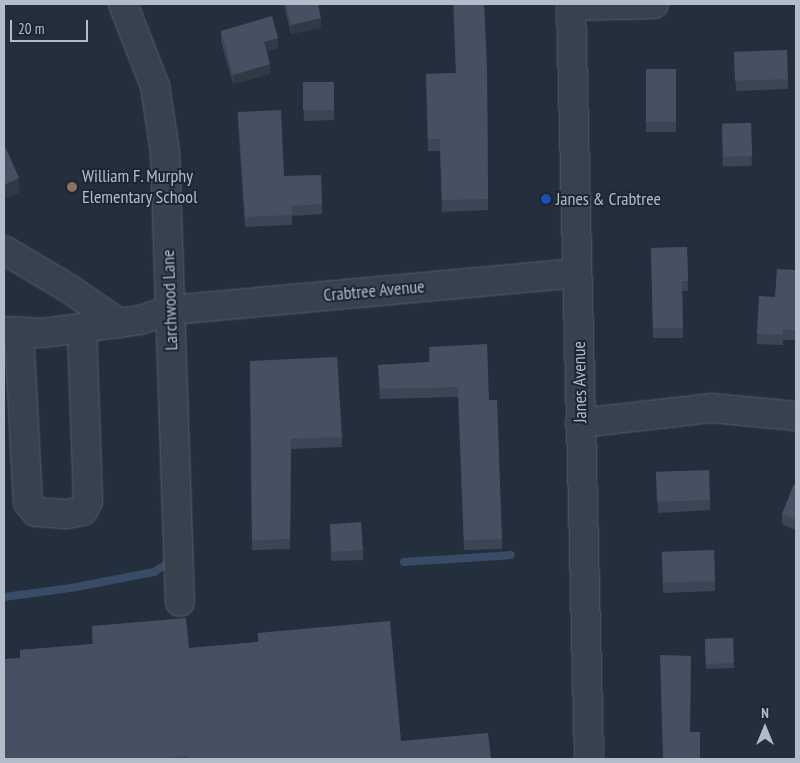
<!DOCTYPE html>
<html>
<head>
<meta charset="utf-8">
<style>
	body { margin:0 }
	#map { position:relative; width:800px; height:763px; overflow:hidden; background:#242f3e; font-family:"PT Sans Narrow",sans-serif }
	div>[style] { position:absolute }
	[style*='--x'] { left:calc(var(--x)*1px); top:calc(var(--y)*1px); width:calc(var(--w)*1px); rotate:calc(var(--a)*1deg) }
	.stream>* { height:8px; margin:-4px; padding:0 4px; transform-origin:4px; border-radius:4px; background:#394c67 }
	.roads { filter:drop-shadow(0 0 1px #565f6c) drop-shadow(0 0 1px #565f6c) }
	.minor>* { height:28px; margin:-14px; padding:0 14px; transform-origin:14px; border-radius:14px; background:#38414e }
	.wall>* { inset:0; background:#3b4654; transform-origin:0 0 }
	.shaded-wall>* { inset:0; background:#303945 }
	.building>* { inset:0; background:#455162; transform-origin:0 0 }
	.dots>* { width:14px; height:14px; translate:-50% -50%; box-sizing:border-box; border:2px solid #1d2633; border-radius:50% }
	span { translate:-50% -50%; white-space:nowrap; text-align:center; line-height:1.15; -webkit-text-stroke:4px #1d2633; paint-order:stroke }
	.poi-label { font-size:18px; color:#b4bcc9 }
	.left { translate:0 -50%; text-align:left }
	.street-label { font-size:18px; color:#b4bcc9 }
	.frame { position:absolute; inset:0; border:5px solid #b4bcc9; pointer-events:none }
	.north { position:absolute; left:740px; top:703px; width:50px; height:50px; -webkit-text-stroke:4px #1d2633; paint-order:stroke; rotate:0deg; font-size:14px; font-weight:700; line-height:20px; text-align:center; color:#b4bcc9 }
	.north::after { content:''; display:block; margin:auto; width:18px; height:22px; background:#b4bcc9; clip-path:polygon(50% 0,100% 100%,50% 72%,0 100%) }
	.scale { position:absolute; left:10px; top:20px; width:78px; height:22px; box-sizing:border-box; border:2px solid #b4bcc9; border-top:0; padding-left:6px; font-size:15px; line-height:18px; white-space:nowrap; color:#b4bcc9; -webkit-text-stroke:4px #1d2633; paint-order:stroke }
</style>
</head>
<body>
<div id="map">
	<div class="stream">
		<i style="--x:404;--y:562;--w:107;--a:-3.7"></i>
		<i style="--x:4;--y:597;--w:68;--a:-7.7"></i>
		<i style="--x:71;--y:588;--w:85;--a:-10.9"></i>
		<i style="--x:154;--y:572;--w:17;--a:-33"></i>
	</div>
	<div class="roads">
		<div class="minor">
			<i style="--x:123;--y:4;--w:88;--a:68.7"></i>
			<i style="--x:155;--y:86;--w:67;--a:81.4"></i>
			<i style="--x:165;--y:152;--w:450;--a:88.1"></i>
			<i style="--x:571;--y:4;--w:755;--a:88.63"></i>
			<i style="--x:571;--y:6;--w:83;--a:-1.4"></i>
			<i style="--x:4;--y:250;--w:74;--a:30.7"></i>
			<i style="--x:68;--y:288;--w:62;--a:34.5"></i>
			<i style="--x:4;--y:331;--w:39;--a:3"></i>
			<i style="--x:43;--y:333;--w:98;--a:-7.6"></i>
			<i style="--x:140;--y:320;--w:33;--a:-18"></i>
			<i style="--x:171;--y:310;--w:408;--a:-5.2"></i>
			<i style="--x:19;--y:332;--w:171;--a:87"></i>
			<i style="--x:28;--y:503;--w:12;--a:48"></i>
			<i style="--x:36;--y:512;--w:31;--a:4"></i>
			<i style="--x:67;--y:514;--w:16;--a:-11"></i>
			<i style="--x:83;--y:511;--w:11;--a:-63"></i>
			<i style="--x:88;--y:501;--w:173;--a:-92"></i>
			<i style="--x:580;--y:423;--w:132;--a:-6.5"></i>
			<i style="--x:711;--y:408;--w:85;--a:5.4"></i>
		</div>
	</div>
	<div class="wall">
		<i style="clip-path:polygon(284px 4px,318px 4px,321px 28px,291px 34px)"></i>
		<i style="clip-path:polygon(453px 4px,484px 4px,487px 72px,488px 210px,442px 212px,440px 151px,428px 151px,426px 74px,456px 73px)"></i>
		<i style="clip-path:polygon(221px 31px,278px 48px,267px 51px,270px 74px,233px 84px,221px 41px)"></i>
		<i style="clip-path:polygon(734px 52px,788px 79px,788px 89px,736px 91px)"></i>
		<i style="left:646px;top:69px;width:30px;height:63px"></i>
		<i style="clip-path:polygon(303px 94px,334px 110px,334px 120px,304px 121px)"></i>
		<i style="clip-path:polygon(238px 112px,284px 176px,322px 204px,322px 214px,292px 216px,292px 225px,245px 227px,238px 122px)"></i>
		<i style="left:751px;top:123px;width:43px;height:29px;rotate:89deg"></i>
		<i style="clip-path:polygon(687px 247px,688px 291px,682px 291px,683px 338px,653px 338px,651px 248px)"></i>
		<i style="clip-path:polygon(796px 270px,796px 340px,783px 340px,783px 345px,757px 344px,757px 334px,775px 297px)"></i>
		<i style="clip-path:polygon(429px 347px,489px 400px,502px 539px,502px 549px,464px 550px,458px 397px,380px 399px,378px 365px,429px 362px)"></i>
		<i style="clip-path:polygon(250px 361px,342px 437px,342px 447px,291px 449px,290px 549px,252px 550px)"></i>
		<i style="clip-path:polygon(656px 472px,710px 500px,710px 510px,658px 513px)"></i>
		<i style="clip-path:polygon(796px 486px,796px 530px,782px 524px,782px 514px)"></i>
		<i style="clip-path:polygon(330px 523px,363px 550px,363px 560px,331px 561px)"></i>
		<i style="clip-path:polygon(662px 553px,715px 581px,715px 591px,663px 593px)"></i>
		<i style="clip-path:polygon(92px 626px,189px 648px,258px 642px,258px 633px,401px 741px,491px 759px,4px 759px,20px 658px,20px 650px,92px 644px)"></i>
		<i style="left:733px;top:638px;width:30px;height:28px;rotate:88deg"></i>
	</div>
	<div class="shaded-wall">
		<i style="clip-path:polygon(321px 18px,321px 28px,291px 34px,291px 25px)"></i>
		<i style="clip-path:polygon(278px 38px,278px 48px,264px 52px,264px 42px)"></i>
		<i style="clip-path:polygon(270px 64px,270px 74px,233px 84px,233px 75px)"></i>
		<i style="clip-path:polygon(19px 178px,19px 193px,4px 199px,4px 185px)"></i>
	</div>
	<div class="building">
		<i style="clip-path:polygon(286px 4px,318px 4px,321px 18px,291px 25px)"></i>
		<i style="clip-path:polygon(454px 4px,484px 4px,487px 72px,488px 199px,442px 200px,440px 139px,428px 139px,426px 74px,456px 73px)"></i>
		<i style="clip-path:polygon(272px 16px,278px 38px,264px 42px,270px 64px,233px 75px,221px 31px)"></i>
		<i style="left:787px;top:50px;width:29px;height:53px;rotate:88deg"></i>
		<i style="left:646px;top:69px;width:30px;height:53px"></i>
		<i style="left:334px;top:82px;width:28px;height:31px;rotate:90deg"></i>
		<i style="clip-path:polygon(281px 110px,284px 176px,321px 175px,322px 204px,291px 206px,292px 215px,245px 217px,238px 112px)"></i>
		<i style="left:751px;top:123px;width:33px;height:29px;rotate:88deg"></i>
		<i style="clip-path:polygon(4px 144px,19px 178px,4px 185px)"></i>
		<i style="clip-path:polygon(687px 247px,688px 281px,682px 281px,683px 328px,653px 328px,651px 248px)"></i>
		<i style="clip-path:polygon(777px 269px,796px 270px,796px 330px,783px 330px,783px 335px,757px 334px,759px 296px,775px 297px)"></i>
		<i style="clip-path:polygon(487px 344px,489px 400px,497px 400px,502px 539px,464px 540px,458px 387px,380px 389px,378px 365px,430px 362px,429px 347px)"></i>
		<i style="clip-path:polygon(337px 357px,342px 437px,291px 439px,290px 539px,252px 540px,250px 361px)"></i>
		<i style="left:709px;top:470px;width:30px;height:53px;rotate:88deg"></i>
		<i style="clip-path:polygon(794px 484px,796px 486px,796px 520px,782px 514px)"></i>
		<i style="left:361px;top:522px;width:28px;height:31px;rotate:86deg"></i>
		<i style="left:714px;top:550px;width:31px;height:52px;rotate:88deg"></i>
		<i style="clip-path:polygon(186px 618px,189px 648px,258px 642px,258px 633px,390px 621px,401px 741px,488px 733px,491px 759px,188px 759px,188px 756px,156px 759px,4px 759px,4px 659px,20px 658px,20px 650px,94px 644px,92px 626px)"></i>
		<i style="left:733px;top:638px;width:25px;height:28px;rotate:88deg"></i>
		<i style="clip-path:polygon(660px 655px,691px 656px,690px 732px,700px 732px,700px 759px,663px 759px)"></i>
	</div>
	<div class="dots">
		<i style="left:72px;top:187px;background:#8d6e63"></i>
		<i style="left:546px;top:199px;background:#1a4fb4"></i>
	</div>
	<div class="poi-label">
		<span class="left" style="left:82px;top:187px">William F. Murphy<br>Elementary School</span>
		<span class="left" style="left:556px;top:199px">Janes &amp; Crabtree</span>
	</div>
	<div class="street-label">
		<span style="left:374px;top:291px;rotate:-5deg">Crabtree Avenue</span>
		<span style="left:170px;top:300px;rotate:-92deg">Larchwood Lane</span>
		<span style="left:580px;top:382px;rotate:-91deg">Janes Avenue</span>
	</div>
	<div class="frame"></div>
	<div class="north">N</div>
	<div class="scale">20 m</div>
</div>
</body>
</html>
